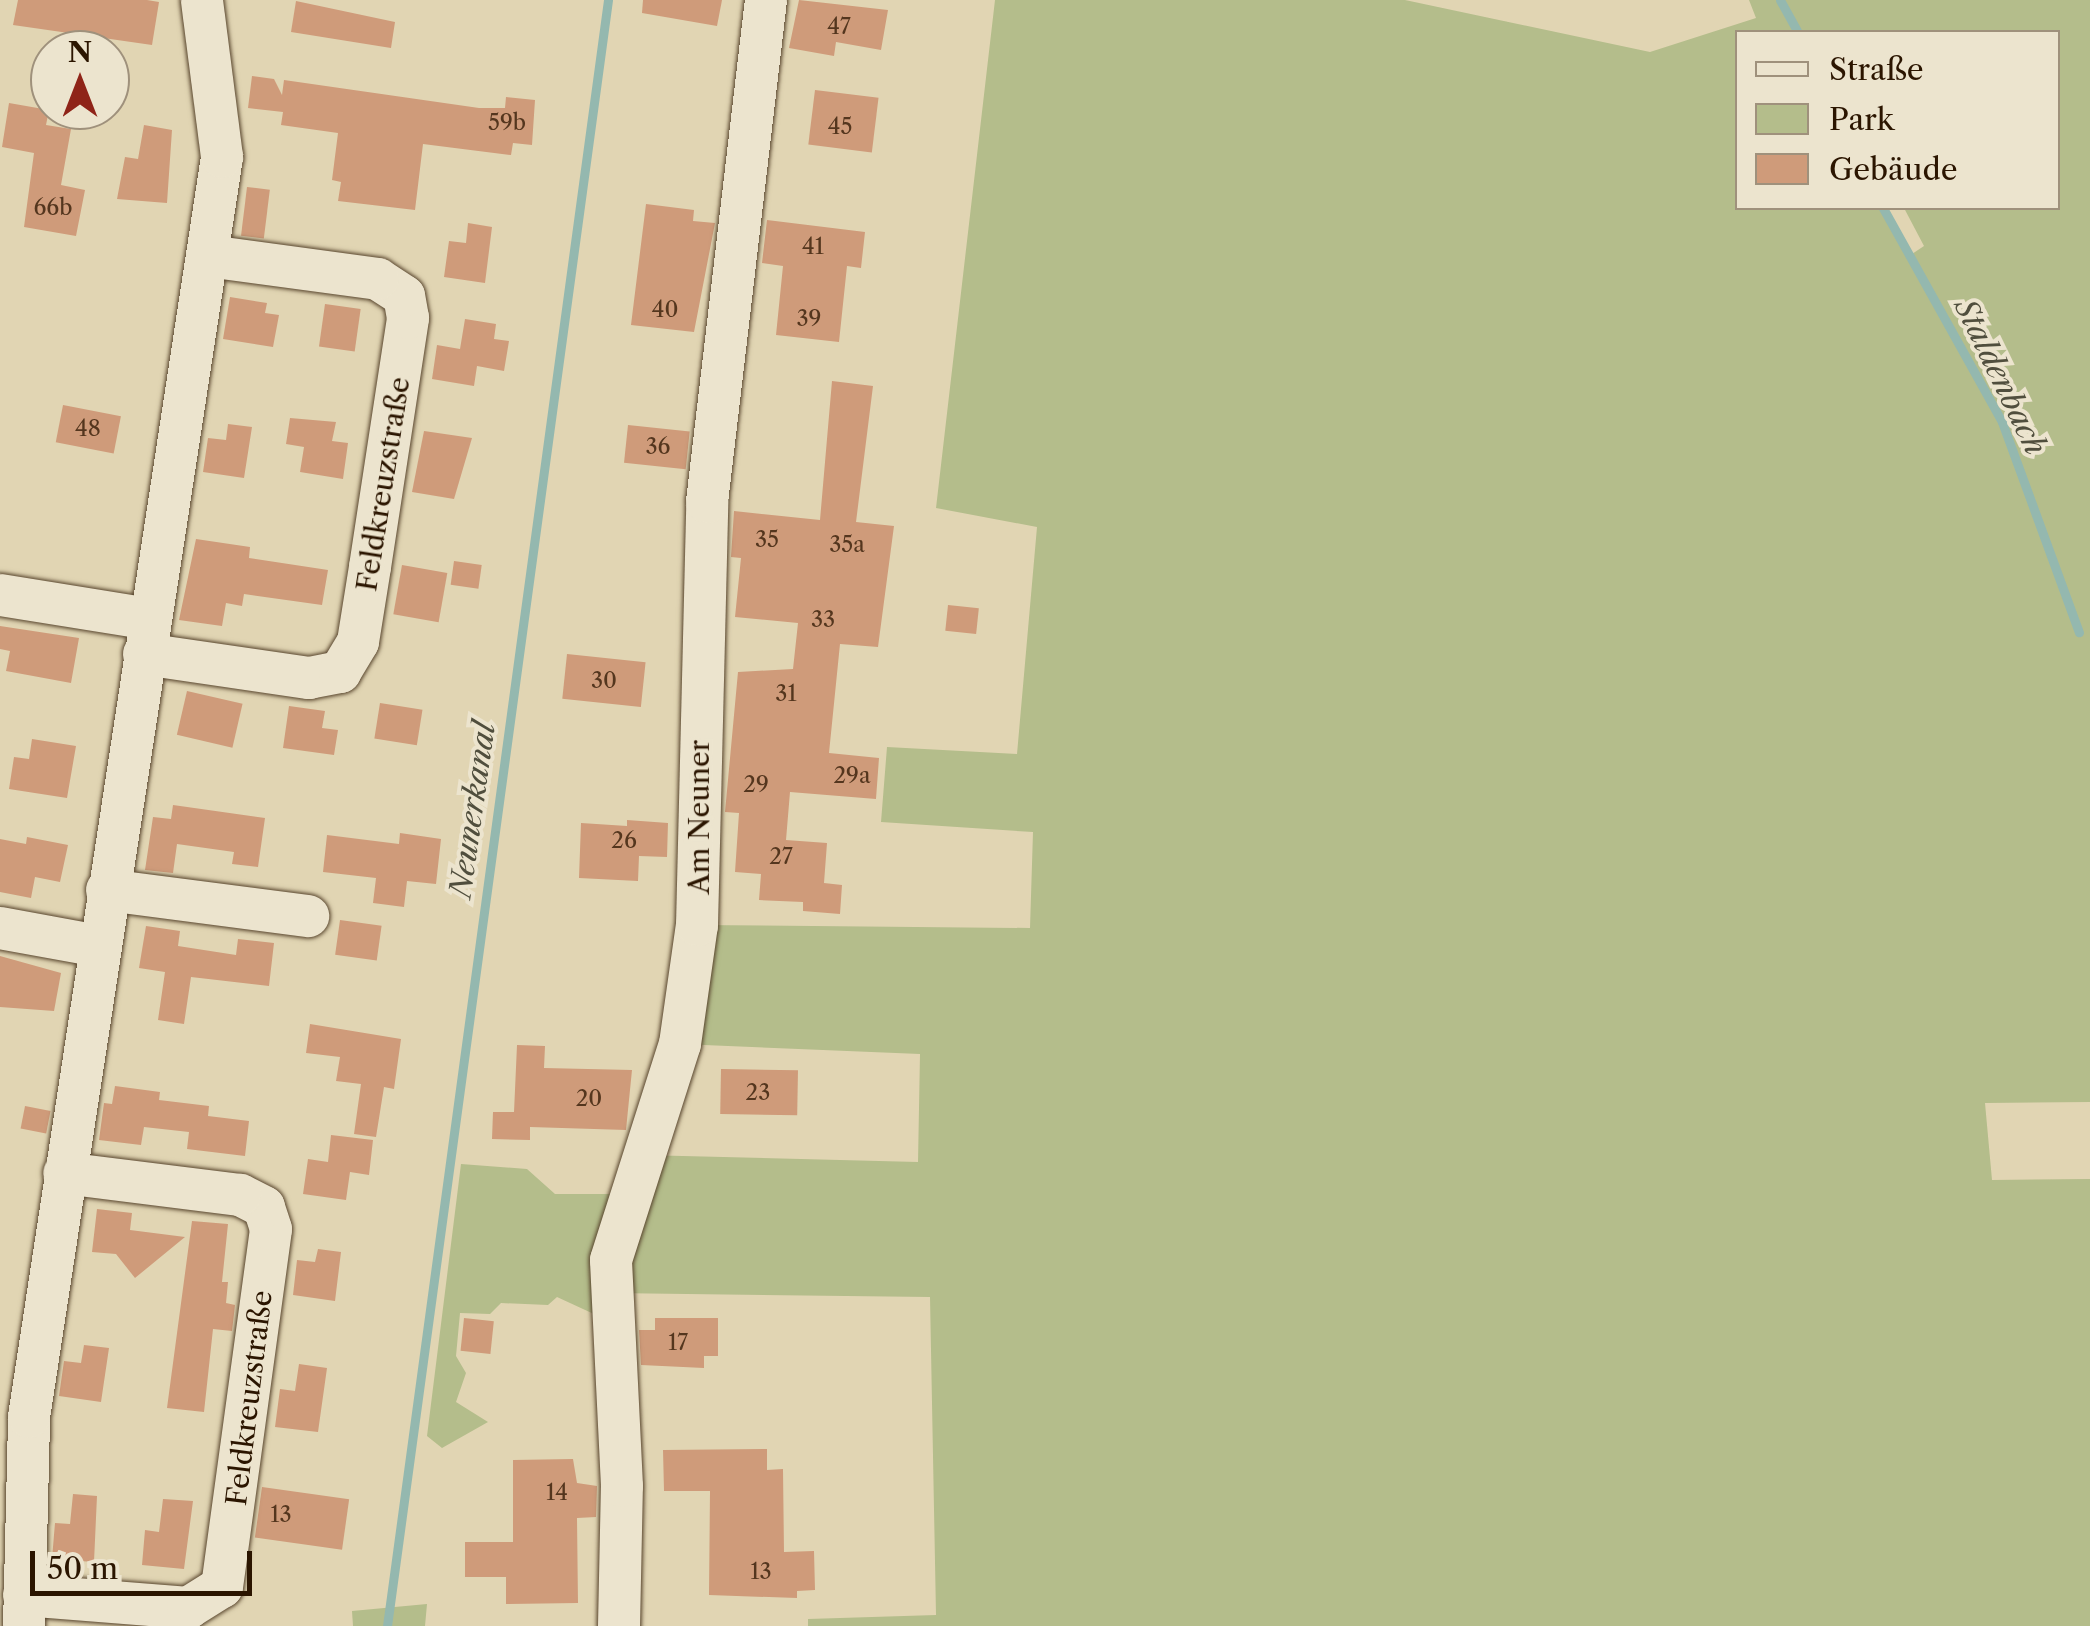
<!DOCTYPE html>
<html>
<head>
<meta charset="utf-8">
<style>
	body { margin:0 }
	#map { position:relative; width:2090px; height:1626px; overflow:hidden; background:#e1d5b3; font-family:"Libre Caslon Text",serif }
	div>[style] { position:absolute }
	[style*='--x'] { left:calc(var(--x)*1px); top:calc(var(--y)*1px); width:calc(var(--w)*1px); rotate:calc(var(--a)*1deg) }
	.green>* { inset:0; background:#b4bd8b }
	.stream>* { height:9px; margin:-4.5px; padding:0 4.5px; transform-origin:4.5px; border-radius:4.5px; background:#94b8af }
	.building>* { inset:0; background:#cf9b7a; transform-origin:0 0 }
	.roads { filter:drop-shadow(0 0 2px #58452d) drop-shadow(0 0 2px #58452d) }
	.minor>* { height:42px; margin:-21px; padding:0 21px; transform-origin:21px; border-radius:21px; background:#ece4ce }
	span { translate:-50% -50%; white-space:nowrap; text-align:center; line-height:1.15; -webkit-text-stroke:8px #ece4ce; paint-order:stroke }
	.number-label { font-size:22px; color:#54361e }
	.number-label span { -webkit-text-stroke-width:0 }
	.street-label { font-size:28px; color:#2b1500 }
	.water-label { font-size:30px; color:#504e3d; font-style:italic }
	.legend { position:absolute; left:1735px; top:30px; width:325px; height:180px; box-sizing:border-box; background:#ece4ce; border:2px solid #9f917c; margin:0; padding:12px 18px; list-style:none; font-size:30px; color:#2b1500 }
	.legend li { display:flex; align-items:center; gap:20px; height:50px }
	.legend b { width:50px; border:2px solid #9f917c }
	.north { position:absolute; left:30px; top:30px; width:100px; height:100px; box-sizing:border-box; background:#ece4ce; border:2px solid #9f917c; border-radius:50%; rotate:0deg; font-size:28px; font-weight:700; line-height:40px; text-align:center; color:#2b1500 }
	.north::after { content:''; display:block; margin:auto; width:35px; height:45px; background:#8f2418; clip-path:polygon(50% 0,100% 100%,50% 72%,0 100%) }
	.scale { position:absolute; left:30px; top:1551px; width:222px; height:45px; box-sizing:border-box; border:5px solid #2b1500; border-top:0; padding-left:12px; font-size:30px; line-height:35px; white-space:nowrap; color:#2b1500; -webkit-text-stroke:8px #ece4ce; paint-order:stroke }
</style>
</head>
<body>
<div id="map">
	<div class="green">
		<i style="clip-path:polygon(evenodd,995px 0,1405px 0,1650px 52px,1756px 18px,1749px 0,2090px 0,2090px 1102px,1985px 1103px,1992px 1180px,2090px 1179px,2090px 1626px,808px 1626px,808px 1619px,936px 1615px,930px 1297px,610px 1293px,642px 1155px,918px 1162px,920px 1054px,680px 1044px,697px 925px,1030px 928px,1033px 832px,881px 822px,887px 747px,1017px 754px,1037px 527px,936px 508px,995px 0,1738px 32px,2058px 32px,2058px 208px,1904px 208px,1924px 246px,1912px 254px,1883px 208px,1738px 208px,1738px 32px)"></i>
		<i style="clip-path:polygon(461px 1164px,527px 1169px,555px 1194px,615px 1194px,596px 1315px,557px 1297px,548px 1305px,501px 1303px,490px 1314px,460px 1313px,456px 1356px,466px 1373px,456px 1402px,488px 1422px,442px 1448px,427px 1436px)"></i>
		<i style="clip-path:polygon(427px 1604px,425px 1626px,353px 1626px,352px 1611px)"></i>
	</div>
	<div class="stream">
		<i style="--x:1780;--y:0;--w:37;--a:61"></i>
		<i style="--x:1883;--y:208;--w:245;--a:60.9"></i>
		<i style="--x:2002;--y:422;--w:224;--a:69.9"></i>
		<i style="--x:387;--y:1626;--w:1641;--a:-82.26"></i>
	</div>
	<div class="building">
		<i style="clip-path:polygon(18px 0,147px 0,159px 2px,152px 45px,13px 25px)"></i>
		<i style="clip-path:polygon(643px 0,722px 0,717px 26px,642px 13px)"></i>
		<i style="clip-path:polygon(799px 0,888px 10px,881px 50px,836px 42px,834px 56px,789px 48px)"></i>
		<i style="clip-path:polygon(296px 1px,395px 22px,391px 48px,291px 32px)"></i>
		<i style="clip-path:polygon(252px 76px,274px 79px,282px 95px,284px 80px,479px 108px,505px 108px,506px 97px,535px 100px,532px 145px,513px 143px,511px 155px,423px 144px,415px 210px,338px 201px,341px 182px,332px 180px,338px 133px,281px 125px,283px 112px,248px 108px)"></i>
		<i style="left:815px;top:90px;width:64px;height:55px;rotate:7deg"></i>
		<i style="clip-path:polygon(9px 103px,49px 110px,46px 125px,71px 129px,61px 185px,85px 190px,76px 236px,24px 227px,34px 153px,2px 147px)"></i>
		<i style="clip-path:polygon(144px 125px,172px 130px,167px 203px,117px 199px,125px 157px,138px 159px)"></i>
		<i style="left:247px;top:187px;width:23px;height:49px;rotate:7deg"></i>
		<i style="clip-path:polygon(646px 204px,694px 210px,693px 221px,715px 223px,694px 332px,631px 325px)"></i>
		<i style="clip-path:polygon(767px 220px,865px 232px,861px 268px,847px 266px,839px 342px,776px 335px,783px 266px,762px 263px)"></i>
		<i style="clip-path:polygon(468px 223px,492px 227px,485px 283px,444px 277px,449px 241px,466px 243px)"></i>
		<i style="clip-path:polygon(230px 297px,267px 303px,265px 313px,279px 315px,273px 347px,223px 339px)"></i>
		<i style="left:325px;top:304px;width:36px;height:43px;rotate:8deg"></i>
		<i style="clip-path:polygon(465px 319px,496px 324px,494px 339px,509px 341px,504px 371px,477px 366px,474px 386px,432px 379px,437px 345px,460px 349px)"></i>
		<i style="clip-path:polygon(832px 381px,873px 386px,856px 522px,894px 526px,878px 647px,840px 644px,829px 753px,879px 758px,876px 799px,790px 792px,786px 840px,827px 843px,824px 883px,842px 885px,840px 914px,803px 911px,803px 902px,759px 900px,761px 874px,735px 872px,739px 813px,725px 812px,738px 672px,793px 669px,798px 623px,735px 617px,741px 558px,731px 557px,734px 511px,820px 520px)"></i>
		<i style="left:63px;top:405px;width:59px;height:38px;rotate:11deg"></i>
		<i style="clip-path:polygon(290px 418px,336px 422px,332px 441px,348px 443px,343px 479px,300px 472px,304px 447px,286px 444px)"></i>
		<i style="clip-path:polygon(228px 424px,252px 427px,244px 478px,203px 472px,208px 438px,226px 440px)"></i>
		<i style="left:628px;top:425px;width:62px;height:38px;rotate:6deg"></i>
		<i style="clip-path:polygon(424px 431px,472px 438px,454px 499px,412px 492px)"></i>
		<i style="clip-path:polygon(196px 539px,250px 547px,249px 558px,328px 570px,322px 605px,244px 594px,242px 606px,226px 603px,222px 626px,179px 620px)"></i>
		<i style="left:454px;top:561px;width:28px;height:24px;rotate:8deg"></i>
		<i style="left:402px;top:565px;width:46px;height:50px;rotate:10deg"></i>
		<i style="left:948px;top:605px;width:31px;height:26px;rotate:6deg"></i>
		<i style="clip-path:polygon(0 626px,79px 638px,71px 683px,6px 671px,10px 651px,0 649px)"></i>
		<i style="left:567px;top:654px;width:79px;height:45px;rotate:6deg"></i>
		<i style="left:187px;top:691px;width:57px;height:45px;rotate:13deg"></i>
		<i style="left:380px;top:703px;width:43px;height:36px;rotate:9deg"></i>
		<i style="clip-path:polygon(289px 706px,325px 711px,322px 728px,338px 730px,334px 755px,283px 748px)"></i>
		<i style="clip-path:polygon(32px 739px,76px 746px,67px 798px,9px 789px,14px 757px,29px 759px)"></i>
		<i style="clip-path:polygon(173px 805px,265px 818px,258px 867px,232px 864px,234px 852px,177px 844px,173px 873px,145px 870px,153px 817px,171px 819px)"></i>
		<i style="clip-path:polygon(627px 820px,668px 823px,667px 857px,639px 856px,638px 881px,579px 878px,581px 823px,627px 826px)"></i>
		<i style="clip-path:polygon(400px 833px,441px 839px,436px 884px,407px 881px,404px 907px,373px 903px,376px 878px,323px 872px,327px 835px,399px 844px)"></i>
		<i style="clip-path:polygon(27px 837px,68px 845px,60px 882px,35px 877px,31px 898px,0 892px,0 839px,26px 844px)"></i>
		<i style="left:340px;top:920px;width:42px;height:35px;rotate:8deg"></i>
		<i style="clip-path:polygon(146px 926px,180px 931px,178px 946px,236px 955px,238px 939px,274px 943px,269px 986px,191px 977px,184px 1024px,158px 1020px,165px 972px,139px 968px)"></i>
		<i style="clip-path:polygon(0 956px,61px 973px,54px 1011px,0 1007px)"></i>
		<i style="clip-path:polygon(310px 1024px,401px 1039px,394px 1089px,384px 1087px,376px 1137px,354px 1134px,361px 1084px,336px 1081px,340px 1057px,306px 1053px)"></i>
		<i style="clip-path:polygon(517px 1045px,545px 1046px,544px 1068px,632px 1070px,626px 1130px,530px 1127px,530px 1140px,492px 1139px,493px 1112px,514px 1112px)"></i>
		<i style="left:721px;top:1069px;width:77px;height:45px;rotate:1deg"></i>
		<i style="clip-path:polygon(115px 1086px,160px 1092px,159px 1100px,209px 1106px,208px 1116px,249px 1121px,245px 1156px,187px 1149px,189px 1132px,144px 1127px,141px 1145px,99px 1140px,104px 1103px,112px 1104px)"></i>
		<i style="left:25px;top:1106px;width:26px;height:23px;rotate:11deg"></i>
		<i style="clip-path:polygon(331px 1135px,373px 1140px,369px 1175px,350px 1172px,346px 1200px,303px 1194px,308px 1159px,328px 1162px)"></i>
		<i style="clip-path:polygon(97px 1209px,132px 1213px,130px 1230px,185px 1237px,135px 1278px,116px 1254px,92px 1252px)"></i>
		<i style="clip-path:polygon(192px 1221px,228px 1224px,222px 1282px,228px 1282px,226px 1303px,235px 1305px,232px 1331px,213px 1329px,204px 1412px,167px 1408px)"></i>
		<i style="clip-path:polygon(318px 1249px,341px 1252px,335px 1301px,293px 1295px,297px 1260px,315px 1262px)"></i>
		<i style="left:464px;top:1318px;width:30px;height:33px;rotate:6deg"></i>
		<i style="clip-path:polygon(655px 1318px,718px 1318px,718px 1356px,704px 1356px,704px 1368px,641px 1365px,639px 1330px,655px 1330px)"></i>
		<i style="clip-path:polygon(84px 1345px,109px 1348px,101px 1402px,59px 1396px,64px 1361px,81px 1363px)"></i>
		<i style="clip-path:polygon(299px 1364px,327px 1368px,318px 1432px,275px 1427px,280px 1389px,295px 1391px)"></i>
		<i style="clip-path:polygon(767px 1449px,767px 1470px,783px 1469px,784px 1552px,814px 1551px,815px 1590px,797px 1591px,797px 1598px,709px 1595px,710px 1491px,664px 1491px,663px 1450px)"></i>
		<i style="clip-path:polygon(573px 1459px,577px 1483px,597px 1486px,596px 1517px,577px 1518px,578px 1603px,506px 1604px,506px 1577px,465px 1577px,465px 1542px,513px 1542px,513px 1460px)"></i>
		<i style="left:262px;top:1487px;width:88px;height:51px;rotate:8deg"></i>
		<i style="clip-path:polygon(73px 1494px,97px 1496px,94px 1562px,52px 1559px,55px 1523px,70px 1524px)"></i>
		<i style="clip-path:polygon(163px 1499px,193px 1501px,184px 1569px,142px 1565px,145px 1530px,159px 1532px)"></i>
	</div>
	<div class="roads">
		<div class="minor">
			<i style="--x:0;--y:595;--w:152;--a:9.1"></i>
			<i style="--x:144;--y:654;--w:167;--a:8.3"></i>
			<i style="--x:309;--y:678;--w:32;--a:-11"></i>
			<i style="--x:340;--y:672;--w:35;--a:-59"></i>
			<i style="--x:358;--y:642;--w:76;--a:-80.9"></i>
			<i style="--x:370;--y:567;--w:252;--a:-81.3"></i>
			<i style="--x:408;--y:318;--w:22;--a:-100"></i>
			<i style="--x:404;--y:296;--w:31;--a:-147"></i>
			<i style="--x:378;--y:279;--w:172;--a:-172.3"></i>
			<i style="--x:107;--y:890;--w:203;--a:7.4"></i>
			<i style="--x:0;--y:928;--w:101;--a:10.3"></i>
			<i style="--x:24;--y:1595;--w:165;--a:4.5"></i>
			<i style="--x:188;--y:1608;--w:40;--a:-32"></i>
			<i style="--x:222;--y:1587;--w:361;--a:-82.2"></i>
			<i style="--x:271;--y:1229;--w:23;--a:-108"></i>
			<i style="--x:264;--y:1207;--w:27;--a:-153"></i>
			<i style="--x:240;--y:1195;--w:177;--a:-172.9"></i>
			<i style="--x:24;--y:1626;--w:209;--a:-88.6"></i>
			<i style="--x:29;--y:1417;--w:1275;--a:-81.29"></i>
			<i style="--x:222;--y:157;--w:158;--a:-97.3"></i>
			<i style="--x:619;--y:1626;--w:140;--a:-88.8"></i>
			<i style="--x:622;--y:1486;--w:226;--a:-92.8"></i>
			<i style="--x:611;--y:1260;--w:227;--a:-72.3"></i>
			<i style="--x:680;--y:1044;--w:120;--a:-81.9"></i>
			<i style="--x:697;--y:925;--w:423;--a:-88.6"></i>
			<i style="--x:707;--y:502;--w:505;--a:-83.3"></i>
		</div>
	</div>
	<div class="number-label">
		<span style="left:839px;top:27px">47</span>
		<span style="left:507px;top:123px">59b</span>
		<span style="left:840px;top:127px">45</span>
		<span style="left:53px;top:208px">66b</span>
		<span style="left:813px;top:247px">41</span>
		<span style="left:665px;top:310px">40</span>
		<span style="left:809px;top:319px">39</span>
		<span style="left:88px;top:429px">48</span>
		<span style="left:658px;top:447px">36</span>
		<span style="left:767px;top:540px">35</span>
		<span style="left:847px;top:545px">35a</span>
		<span style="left:823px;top:620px">33</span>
		<span style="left:604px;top:681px">30</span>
		<span style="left:786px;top:694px">31</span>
		<span style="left:852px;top:776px">29a</span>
		<span style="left:756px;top:785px">29</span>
		<span style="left:624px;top:841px">26</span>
		<span style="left:781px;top:857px">27</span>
		<span style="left:758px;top:1093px">23</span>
		<span style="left:589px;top:1099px">20</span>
		<span style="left:678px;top:1343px">17</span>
		<span style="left:557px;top:1493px">14</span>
		<span style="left:281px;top:1515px">13</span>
		<span style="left:761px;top:1572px">13</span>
	</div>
	<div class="street-label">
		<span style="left:383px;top:484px;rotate:-81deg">Feldkreuzstraße</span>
		<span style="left:699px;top:817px;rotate:-90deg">Am Neuner</span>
		<span style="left:249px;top:1398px;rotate:-83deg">Feldkreuzstraße</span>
	</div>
	<div class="water-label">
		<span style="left:2000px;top:377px;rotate:64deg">Staldenbach</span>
		<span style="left:473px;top:810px;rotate:-82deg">Neunerkanal</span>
	</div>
	<ul class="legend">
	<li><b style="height:12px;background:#ece4ce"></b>Straße</li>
	<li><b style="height:28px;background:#b4bd8b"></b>Park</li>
	<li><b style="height:28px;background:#cf9b7a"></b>Gebäude</li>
	</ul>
	<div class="north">N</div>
	<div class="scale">50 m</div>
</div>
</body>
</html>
